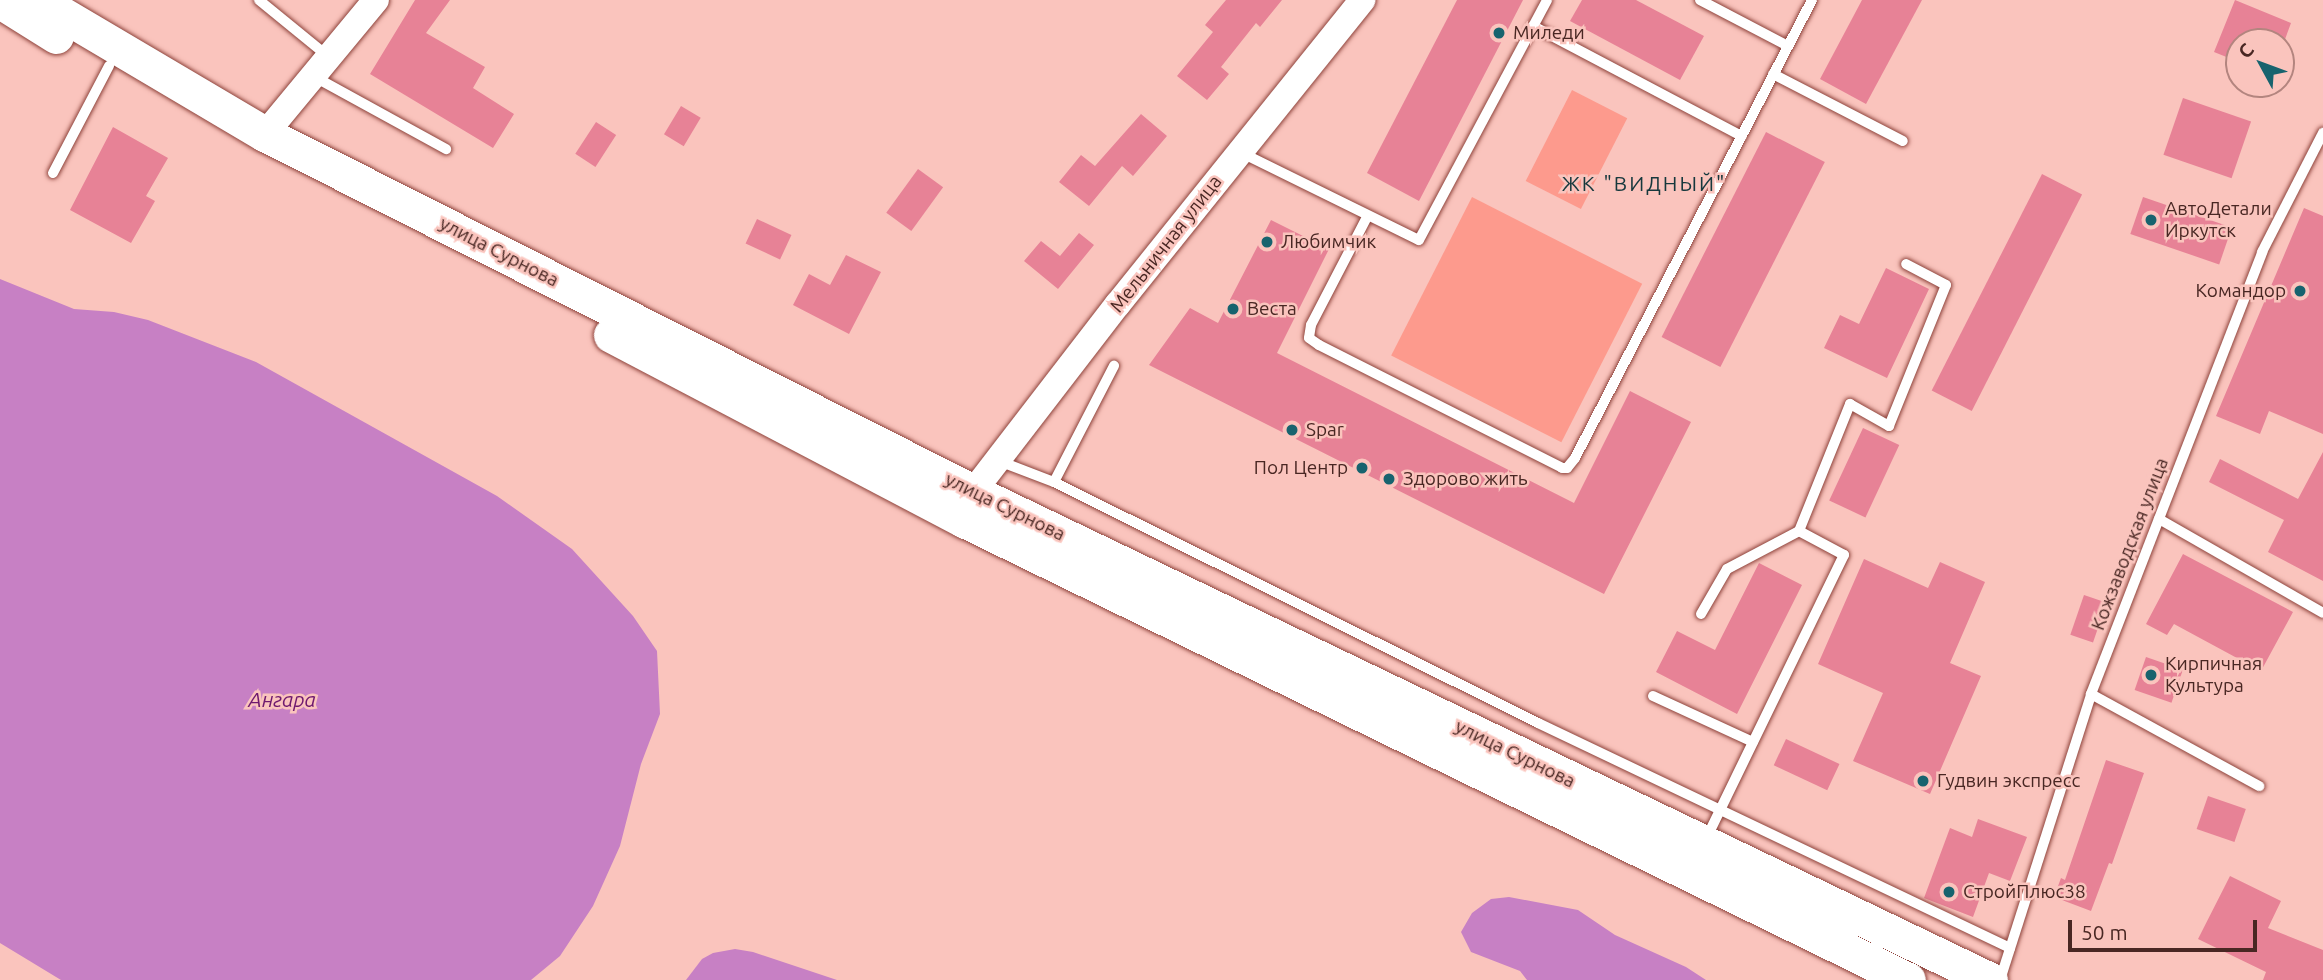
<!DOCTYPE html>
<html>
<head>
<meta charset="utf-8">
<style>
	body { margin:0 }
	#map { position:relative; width:2323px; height:980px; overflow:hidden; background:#fac4bd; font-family:Ubuntu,sans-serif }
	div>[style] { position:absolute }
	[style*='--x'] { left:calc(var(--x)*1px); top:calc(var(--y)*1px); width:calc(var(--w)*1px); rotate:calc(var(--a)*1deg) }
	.green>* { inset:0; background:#fd9a8d; transform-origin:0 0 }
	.water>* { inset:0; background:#c780c4 }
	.building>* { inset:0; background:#e78296; transform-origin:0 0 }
	.roads { filter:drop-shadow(0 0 2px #8e433b) drop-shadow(0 0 2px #8e433b) }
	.service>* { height:10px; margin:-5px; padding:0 5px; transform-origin:5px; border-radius:5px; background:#fff }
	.tertiary>* { height:26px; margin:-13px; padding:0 13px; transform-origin:13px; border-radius:13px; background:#fff }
	.primary>* { height:35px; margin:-17.5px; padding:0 17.5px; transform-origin:17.5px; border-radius:17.5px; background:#fff }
	.dots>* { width:19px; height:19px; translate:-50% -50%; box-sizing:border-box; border:4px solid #fac4bd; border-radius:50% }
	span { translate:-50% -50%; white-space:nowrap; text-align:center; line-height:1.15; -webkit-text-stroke:5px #fac4bd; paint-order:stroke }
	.poi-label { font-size:19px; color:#492723 }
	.left { translate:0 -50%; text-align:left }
	.right { translate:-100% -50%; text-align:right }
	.street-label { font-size:19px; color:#492723 }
	.neighbourhood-label { font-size:21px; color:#16383d; letter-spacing:2px }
	.water-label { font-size:21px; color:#6f196f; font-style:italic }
	.north { position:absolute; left:2225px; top:28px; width:70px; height:70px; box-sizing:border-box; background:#fac4bd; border:2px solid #b3857f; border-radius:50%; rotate:311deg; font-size:19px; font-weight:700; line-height:28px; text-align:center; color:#492723 }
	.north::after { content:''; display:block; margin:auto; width:24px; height:32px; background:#17636e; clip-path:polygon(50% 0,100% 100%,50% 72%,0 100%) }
	.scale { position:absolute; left:2068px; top:920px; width:189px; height:32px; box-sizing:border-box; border:4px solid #492723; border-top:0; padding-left:9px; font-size:21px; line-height:24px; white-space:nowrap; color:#492723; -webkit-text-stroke:5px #fac4bd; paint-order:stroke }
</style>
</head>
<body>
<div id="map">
	<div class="green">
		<i style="left:1572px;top:90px;width:62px;height:102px;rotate:27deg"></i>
		<i style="left:1472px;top:197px;width:191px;height:178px;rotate:27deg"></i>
	</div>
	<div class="water">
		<i style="clip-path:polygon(0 279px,74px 309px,114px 312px,148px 320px,256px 362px,497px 496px,572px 549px,633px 616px,657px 651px,660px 714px,641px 764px,620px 846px,593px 906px,560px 956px,531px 980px,61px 980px,0 943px)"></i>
		<i style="clip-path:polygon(1509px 897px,1578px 910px,1615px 935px,1686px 967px,1706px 980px,1527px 980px,1520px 971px,1471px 952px,1461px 932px,1472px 913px,1491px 899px)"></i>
		<i style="clip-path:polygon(735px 949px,753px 952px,837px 980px,686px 980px,702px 959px,713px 953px)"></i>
	</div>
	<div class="building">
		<i style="clip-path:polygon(415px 0,450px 0,426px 33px,485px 67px,473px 88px,514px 114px,493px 148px,370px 74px)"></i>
		<i style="clip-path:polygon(1226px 0,1282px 0,1260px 27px,1256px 23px,1221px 67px,1229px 74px,1207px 100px,1177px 76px,1213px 32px,1205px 25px)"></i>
		<i style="clip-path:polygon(1457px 0,1523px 0,1419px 201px,1367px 173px)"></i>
		<i style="clip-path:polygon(1582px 0,1636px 0,1704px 36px,1680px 80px,1570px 21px)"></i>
		<i style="clip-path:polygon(1862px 0,1922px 0,1866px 104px,1820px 79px)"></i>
		<i style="clip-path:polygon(2235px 0,2291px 23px,2284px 42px,2239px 42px,2239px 62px,2214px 52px)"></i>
		<i style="left:2183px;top:98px;width:72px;height:60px;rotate:19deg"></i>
		<i style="left:681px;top:106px;width:23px;height:33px;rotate:31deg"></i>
		<i style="clip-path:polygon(1141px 114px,1167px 136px,1133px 176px,1122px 166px,1089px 206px,1059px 182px,1081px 155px,1095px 166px)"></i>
		<i style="left:596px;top:122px;width:24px;height:38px;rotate:33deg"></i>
		<i style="clip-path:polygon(113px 127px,168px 158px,146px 196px,155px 201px,131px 243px,70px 210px)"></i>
		<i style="left:1766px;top:132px;width:66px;height:230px;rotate:27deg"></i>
		<i style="left:918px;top:169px;width:31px;height:54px;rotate:36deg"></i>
		<i style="left:2042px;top:174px;width:45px;height:243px;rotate:27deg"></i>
		<i style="left:2143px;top:197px;width:94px;height:39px;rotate:19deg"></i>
		<i style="clip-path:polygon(2304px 208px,2323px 216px,2323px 434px,2269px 411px,2260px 434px,2216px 416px)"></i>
		<i style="left:757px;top:219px;width:38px;height:27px;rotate:25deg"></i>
		<i style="clip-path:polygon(1271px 220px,1329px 249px,1277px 353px,1574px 503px,1630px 391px,1691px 422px,1604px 594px,1149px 365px,1190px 308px,1218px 323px)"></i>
		<i style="clip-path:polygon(1079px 233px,1094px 245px,1058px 289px,1024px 261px,1041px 241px,1060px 256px)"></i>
		<i style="clip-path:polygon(846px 255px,881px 272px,849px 334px,793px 305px,809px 274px,830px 285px)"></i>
		<i style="clip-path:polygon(1886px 268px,1929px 289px,1887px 378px,1824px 348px,1840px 315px,1859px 324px)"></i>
		<i style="left:1863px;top:428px;width:40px;height:80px;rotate:25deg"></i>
		<i style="clip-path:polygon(2323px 452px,2323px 581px,2268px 552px,2284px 520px,2209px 482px,2220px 459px,2298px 499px)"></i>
		<i style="clip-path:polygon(2183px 554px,2293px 612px,2261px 671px,2174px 624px,2167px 635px,2146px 624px)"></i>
		<i style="clip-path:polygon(1864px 559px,1928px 588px,1940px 562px,1985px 582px,1950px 663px,1981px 676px,1930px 794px,1853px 761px,1883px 693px,1818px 664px)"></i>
		<i style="clip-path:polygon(1759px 563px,1802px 585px,1737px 714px,1656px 672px,1677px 631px,1715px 650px)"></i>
		<i style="left:2084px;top:595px;width:24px;height:42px;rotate:19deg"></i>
		<i style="left:2146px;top:657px;width:39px;height:35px;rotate:19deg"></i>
		<i style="left:1786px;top:739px;width:59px;height:29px;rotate:25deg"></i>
		<i style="clip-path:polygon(2106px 760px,2144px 773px,2112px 864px,2109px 863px,2091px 911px,2054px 897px,2061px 878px,2065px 880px)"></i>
		<i style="left:2208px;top:796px;width:40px;height:35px;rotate:19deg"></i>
		<i style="clip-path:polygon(1978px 819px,2027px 837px,2010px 881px,1989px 873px,1973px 917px,1924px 898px,1950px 828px,1972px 837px)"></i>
		<i style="clip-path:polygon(2230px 876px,2281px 901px,2268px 928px,2323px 950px,2323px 980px,2263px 980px,2266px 972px,2198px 939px)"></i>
	</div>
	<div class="roads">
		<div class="service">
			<i style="--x:259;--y:0;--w:90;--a:39.2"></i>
			<i style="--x:1700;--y:0;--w:99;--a:27.6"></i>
			<i style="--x:1533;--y:26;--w:236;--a:27.8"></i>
			<i style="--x:1773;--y:74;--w:146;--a:27.3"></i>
			<i style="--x:313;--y:76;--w:152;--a:28.8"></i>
			<i style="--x:1242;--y:153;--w:197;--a:26.2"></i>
			<i style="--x:1419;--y:240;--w:272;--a:-61.9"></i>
			<i style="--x:53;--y:173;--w:121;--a:-62.4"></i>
			<i style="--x:1367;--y:217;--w:122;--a:117.4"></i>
			<i style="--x:1311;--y:325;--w:13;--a:99"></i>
			<i style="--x:1309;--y:338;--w:12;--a:35"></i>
			<i style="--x:1319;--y:345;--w:272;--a:26.8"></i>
			<i style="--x:1562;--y:468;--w:5;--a:0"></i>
			<i style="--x:1567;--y:468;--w:13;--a:-51"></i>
			<i style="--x:1575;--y:458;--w:516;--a:-62.64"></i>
			<i style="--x:999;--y:461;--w:59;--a:20.9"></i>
			<i style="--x:1054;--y:482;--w:131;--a:-62.7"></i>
			<i style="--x:1054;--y:482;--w:541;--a:26.47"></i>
			<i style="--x:1538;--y:723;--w:523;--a:25.49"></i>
			<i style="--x:2159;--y:519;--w:189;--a:29.8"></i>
			<i style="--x:1701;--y:614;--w:52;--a:-60"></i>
			<i style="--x:1727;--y:569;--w:81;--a:-27.8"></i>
			<i style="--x:2091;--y:694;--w:192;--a:28.7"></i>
			<i style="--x:1653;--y:696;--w:110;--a:24.7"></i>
			<i style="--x:1706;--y:839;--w:316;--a:-64.1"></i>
			<i style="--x:1844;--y:555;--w:51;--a:-151.9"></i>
			<i style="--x:1799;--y:531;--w:137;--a:-68.1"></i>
			<i style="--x:1850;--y:404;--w:45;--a:29.4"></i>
			<i style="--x:1889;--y:426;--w:152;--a:-68"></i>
			<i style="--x:1946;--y:285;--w:45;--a:-152.3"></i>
			<i style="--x:2000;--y:980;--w:300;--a:-72.3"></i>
			<i style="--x:2091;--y:694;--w:474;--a:-68.8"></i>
			<i style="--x:2262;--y:252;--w:134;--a:-62.9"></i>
		</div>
		<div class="tertiary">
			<i style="--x:265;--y:134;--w:174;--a:-50.4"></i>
			<i style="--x:973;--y:492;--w:237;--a:-52.4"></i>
			<i style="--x:1118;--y:304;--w:390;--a:-51.2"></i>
		</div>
		<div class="primary">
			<i style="--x:38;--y:0;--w:264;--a:30.6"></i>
			<i style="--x:265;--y:134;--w:793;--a:26.82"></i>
			<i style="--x:973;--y:492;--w:1128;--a:25.63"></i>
			<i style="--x:0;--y:1;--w:66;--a:32"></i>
			<i style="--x:611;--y:335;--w:399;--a:27.7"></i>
			<i style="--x:964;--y:520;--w:1050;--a:25.98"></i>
		</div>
	</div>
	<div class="dots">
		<i style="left:1499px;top:33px;background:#17636e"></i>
		<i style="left:2151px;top:220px;background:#17636e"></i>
		<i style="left:1267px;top:242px;background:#17636e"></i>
		<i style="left:2300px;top:291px;background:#17636e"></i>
		<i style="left:1233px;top:309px;background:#17636e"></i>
		<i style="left:1292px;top:430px;background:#17636e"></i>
		<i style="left:1362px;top:468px;background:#17636e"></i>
		<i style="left:1389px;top:479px;background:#17636e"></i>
		<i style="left:2151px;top:675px;background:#17636e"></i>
		<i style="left:1923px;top:781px;background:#17636e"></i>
		<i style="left:1949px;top:892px;background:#17636e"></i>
	</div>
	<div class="poi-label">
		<span class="left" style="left:1513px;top:33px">Миледи</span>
		<span class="left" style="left:2165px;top:220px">АвтоДетали<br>Иркутск</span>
		<span class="left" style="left:1281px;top:242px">Любимчик</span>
		<span class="right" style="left:2286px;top:291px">Командор</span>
		<span class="left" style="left:1247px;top:309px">Веста</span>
		<span class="left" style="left:1306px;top:430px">Spar</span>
		<span class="right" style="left:1348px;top:468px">Пол Центр</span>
		<span class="left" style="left:1403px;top:479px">Здорово жить</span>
		<span class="left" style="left:2165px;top:675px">Кирпичная<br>Культура</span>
		<span class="left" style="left:1937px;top:781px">Гудвин экспресс</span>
		<span class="left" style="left:1963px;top:892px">СтройПлюс38</span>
	</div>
	<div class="street-label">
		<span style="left:1166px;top:244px;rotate:-52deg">Мельничная улица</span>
		<span style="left:499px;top:252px;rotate:27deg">улица Сурнова</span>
		<span style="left:1005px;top:507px;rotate:26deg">улица Сурнова</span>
		<span style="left:2130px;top:544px;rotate:-69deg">Кожзаводская улица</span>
		<span style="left:1515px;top:754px;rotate:26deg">улица Сурнова</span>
	</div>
	<div class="neighbourhood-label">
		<span style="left:1644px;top:183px">ЖК "ВИДНЫЙ"</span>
	</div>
	<div class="water-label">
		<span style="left:282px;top:699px">Ангара</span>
	</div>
	<div class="north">С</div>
	<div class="scale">50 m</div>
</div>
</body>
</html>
